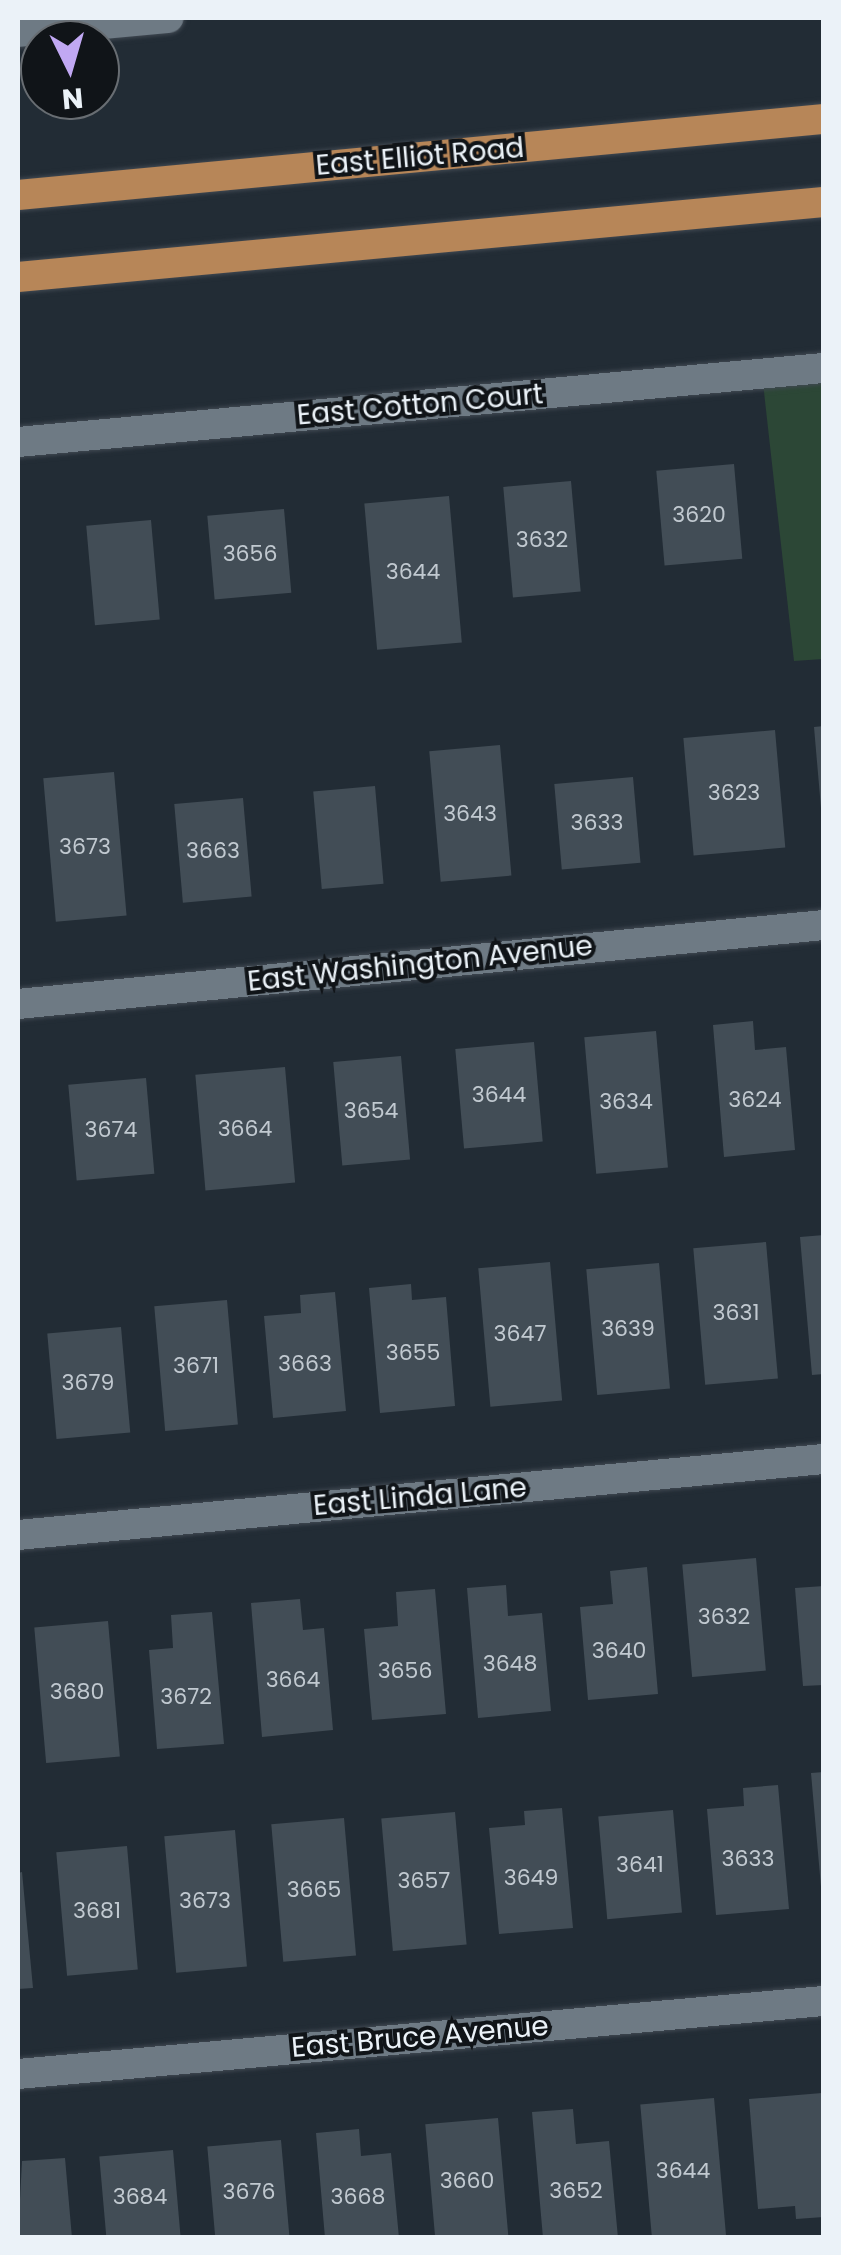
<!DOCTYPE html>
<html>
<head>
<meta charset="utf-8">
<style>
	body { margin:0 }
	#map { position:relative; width:841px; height:2255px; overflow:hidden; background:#222c35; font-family:Poppins,sans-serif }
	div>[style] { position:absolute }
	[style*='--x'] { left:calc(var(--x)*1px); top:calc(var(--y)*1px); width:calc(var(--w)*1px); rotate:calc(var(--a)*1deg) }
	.green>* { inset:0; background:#2c4736 }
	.building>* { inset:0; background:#424d56; transform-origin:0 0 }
	.roads { filter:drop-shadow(0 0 2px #414952) drop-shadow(0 0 2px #414952) }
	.minor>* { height:30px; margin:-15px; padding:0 15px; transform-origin:15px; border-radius:15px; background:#6e7a84 }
	.major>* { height:30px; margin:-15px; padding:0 15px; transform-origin:15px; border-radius:15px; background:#b78658 }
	span { translate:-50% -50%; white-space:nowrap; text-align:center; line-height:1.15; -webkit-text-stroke:8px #101418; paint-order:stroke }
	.number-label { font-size:22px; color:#c1c9d0 }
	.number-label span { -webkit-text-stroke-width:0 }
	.street-label { font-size:28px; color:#ebf2f8 }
	.frame { position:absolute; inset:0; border:20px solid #ebf2f8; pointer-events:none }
	.north { position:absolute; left:20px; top:20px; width:100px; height:100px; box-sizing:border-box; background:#101418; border:2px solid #686d72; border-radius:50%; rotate:175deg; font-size:28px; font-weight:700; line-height:40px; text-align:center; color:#ebf2f8 }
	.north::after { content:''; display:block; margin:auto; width:35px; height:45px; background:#c1a8f3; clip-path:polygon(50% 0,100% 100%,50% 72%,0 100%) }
</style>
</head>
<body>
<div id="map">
	<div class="green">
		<i style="clip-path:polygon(823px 368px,823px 659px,794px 661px,762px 374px)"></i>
	</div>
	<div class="building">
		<i style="left:734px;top:464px;width:95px;height:78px;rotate:85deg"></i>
		<i style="left:571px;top:481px;width:111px;height:68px;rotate:85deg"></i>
		<i style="left:449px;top:496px;width:147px;height:85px;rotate:85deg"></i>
		<i style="left:284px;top:509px;width:84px;height:77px;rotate:85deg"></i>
		<i style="left:151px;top:520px;width:100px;height:65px;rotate:85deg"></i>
		<i style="clip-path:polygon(824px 726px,824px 808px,821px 808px,814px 727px)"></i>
		<i style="left:775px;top:730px;width:118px;height:92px;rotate:85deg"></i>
		<i style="left:500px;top:745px;width:131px;height:71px;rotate:85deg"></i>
		<i style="left:114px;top:772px;width:144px;height:71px;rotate:85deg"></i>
		<i style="left:633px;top:777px;width:86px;height:79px;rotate:85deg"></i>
		<i style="left:375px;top:786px;width:98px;height:62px;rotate:85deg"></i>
		<i style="left:243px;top:798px;width:99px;height:69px;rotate:85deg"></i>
		<i style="clip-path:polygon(753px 1021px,755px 1050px,786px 1047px,795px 1150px,724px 1157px,713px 1025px)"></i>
		<i style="left:656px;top:1031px;width:137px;height:72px;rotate:85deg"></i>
		<i style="left:534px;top:1042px;width:100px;height:79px;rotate:85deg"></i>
		<i style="left:401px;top:1056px;width:104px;height:68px;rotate:85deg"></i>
		<i style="left:285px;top:1067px;width:116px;height:90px;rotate:85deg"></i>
		<i style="left:146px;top:1078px;width:96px;height:78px;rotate:85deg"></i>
		<i style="clip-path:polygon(824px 1235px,824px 1374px,812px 1375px,800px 1237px)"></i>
		<i style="left:766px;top:1242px;width:137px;height:73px;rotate:85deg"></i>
		<i style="left:550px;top:1262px;width:139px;height:72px;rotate:85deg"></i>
		<i style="left:659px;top:1263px;width:126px;height:73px;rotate:85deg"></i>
		<i style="clip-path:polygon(411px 1284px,412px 1300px,446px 1297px,455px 1406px,380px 1413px,369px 1288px)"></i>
		<i style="clip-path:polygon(335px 1292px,346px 1411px,273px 1418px,264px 1316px,301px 1313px,300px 1295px)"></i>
		<i style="left:227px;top:1300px;width:125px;height:73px;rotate:85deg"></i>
		<i style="left:121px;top:1327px;width:106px;height:74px;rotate:85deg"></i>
		<i style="left:756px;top:1558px;width:113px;height:74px;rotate:85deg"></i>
		<i style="clip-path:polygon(647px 1567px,658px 1694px,588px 1700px,580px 1607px,613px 1604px,610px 1571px)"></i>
		<i style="clip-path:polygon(506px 1585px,508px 1616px,542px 1613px,551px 1711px,478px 1718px,467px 1588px)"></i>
		<i style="clip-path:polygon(824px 1586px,824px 1685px,803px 1686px,795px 1588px)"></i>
		<i style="clip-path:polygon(435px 1589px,446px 1714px,372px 1720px,364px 1629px,398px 1626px,396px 1592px)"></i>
		<i style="clip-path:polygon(300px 1599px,303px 1630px,324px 1628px,333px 1730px,262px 1737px,251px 1603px)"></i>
		<i style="clip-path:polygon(212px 1612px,224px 1744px,157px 1749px,149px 1650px,173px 1648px,171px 1615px)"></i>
		<i style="left:108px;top:1621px;width:136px;height:74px;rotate:85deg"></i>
		<i style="clip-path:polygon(824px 1772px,824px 1887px,821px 1887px,811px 1773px)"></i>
		<i style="clip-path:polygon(778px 1785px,789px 1909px,716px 1915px,707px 1809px,744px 1806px,743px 1788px)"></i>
		<i style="clip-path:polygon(562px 1808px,573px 1928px,499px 1934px,489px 1828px,525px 1825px,524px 1811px)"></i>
		<i style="left:673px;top:1810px;width:103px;height:75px;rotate:85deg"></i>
		<i style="left:455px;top:1812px;width:133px;height:74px;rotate:85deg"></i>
		<i style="left:344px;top:1818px;width:138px;height:73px;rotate:85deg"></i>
		<i style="left:235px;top:1830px;width:137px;height:71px;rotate:85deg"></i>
		<i style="left:127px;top:1846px;width:124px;height:71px;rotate:85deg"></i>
		<i style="clip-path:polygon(22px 1872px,33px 1988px,18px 1989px,18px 1873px)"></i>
		<i style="clip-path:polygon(822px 2093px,824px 2217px,796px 2219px,795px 2206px,758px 2209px,749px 2099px)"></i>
		<i style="left:714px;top:2098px;width:141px;height:74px;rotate:85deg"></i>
		<i style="clip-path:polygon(573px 2109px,576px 2144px,609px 2141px,618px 2238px,543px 2238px,532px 2112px)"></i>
		<i style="left:498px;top:2118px;width:121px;height:73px;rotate:85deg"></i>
		<i style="clip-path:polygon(359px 2129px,361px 2156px,391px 2153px,399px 2238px,325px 2238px,316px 2133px)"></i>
		<i style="left:281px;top:2140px;width:98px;height:74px;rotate:85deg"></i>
		<i style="left:173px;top:2150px;width:88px;height:74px;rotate:85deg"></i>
		<i style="clip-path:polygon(65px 2158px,72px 2238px,18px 2238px,22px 2161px)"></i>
	</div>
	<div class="roads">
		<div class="minor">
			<i style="--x:18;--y:32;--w:151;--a:-5.3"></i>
			<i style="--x:18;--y:442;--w:809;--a:-5.25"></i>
			<i style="--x:18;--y:1004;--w:810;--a:-5.6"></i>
			<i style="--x:18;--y:1535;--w:810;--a:-5.39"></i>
			<i style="--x:18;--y:2074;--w:809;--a:-5.18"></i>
		</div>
		<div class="major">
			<i style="--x:18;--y:195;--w:810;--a:-5.39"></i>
			<i style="--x:18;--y:277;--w:809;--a:-5.32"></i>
		</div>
	</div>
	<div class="number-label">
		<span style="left:699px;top:515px">3620</span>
		<span style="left:542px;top:540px">3632</span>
		<span style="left:250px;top:554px">3656</span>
		<span style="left:413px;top:572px">3644</span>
		<span style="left:734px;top:793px">3623</span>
		<span style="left:470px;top:814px">3643</span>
		<span style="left:597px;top:823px">3633</span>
		<span style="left:85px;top:847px">3673</span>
		<span style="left:213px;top:851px">3663</span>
		<span style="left:499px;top:1095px">3644</span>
		<span style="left:755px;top:1100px">3624</span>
		<span style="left:626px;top:1102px">3634</span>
		<span style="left:371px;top:1111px">3654</span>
		<span style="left:245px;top:1129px">3664</span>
		<span style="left:111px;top:1130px">3674</span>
		<span style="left:736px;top:1313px">3631</span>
		<span style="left:628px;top:1329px">3639</span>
		<span style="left:520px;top:1334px">3647</span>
		<span style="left:413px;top:1353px">3655</span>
		<span style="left:305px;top:1364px">3663</span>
		<span style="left:196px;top:1366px">3671</span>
		<span style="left:88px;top:1383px">3679</span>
		<span style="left:724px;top:1617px">3632</span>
		<span style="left:619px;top:1651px">3640</span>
		<span style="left:510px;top:1664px">3648</span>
		<span style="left:405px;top:1671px">3656</span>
		<span style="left:293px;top:1680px">3664</span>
		<span style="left:77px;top:1692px">3680</span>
		<span style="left:186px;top:1697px">3672</span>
		<span style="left:748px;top:1859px">3633</span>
		<span style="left:640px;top:1865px">3641</span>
		<span style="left:531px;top:1878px">3649</span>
		<span style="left:424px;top:1881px">3657</span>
		<span style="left:314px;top:1890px">3665</span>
		<span style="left:205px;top:1901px">3673</span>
		<span style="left:97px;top:1911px">3681</span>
		<span style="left:683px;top:2171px">3644</span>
		<span style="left:467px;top:2181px">3660</span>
		<span style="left:576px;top:2191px">3652</span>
		<span style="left:249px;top:2192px">3676</span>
		<span style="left:140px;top:2197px">3684</span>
		<span style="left:358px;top:2197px">3668</span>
	</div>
	<div class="street-label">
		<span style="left:420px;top:157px;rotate:-5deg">East Elliot Road</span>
		<span style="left:420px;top:405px;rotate:-5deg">East Cotton Court</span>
		<span style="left:420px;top:964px;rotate:-6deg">East Washington Avenue</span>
		<span style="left:420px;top:1497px;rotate:-5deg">East Linda Lane</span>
		<span style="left:420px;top:2037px;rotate:-5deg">East Bruce Avenue</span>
	</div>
	<div class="frame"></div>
	<div class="north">N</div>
</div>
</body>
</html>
